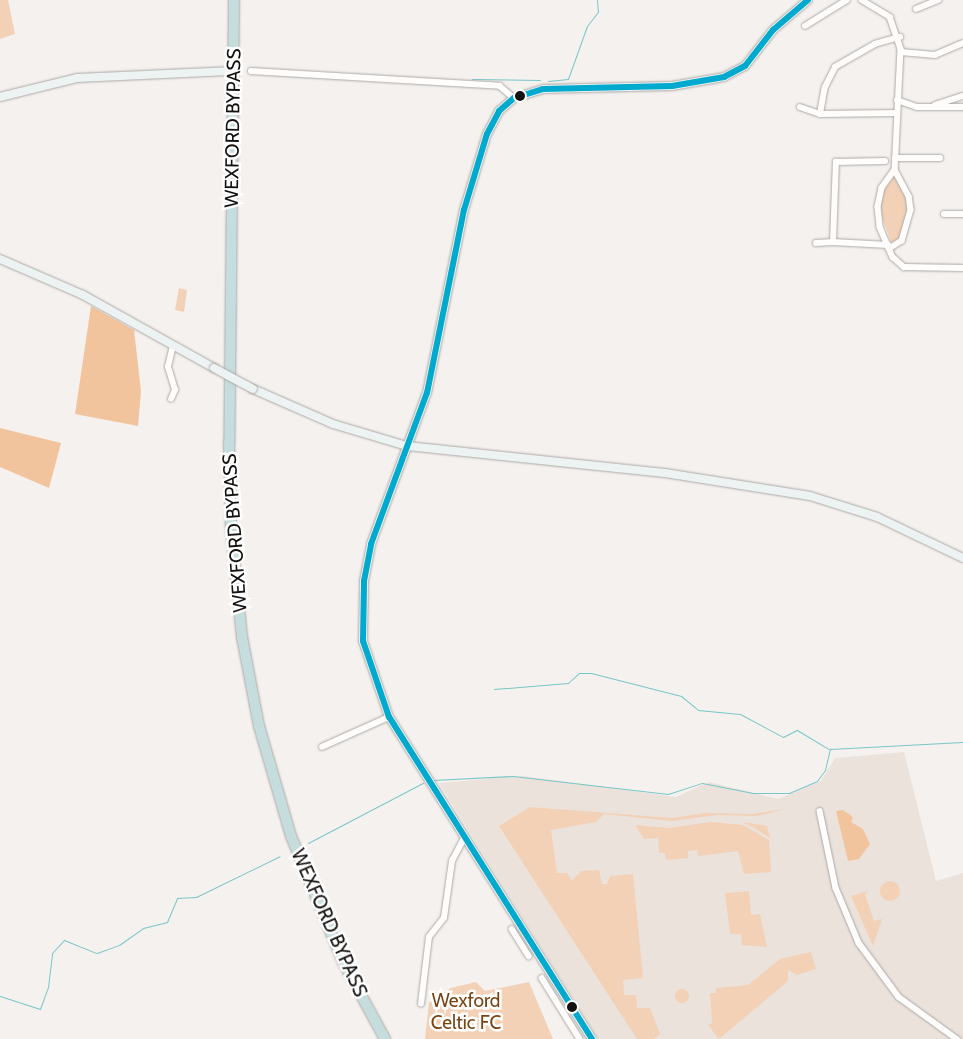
<!DOCTYPE html>
<html>
<head>
<meta charset="utf-8">
<style>
	body { margin:0 }
	#map { position:relative; width:963px; height:1039px; overflow:hidden; background:#f5f1ee; font-family:Cabin,sans-serif }
	div>[style] { position:absolute }
	[style*='--x'] { left:calc(var(--x)*1px); top:calc(var(--y)*1px); width:calc(var(--w)*1px); rotate:calc(var(--a)*1deg) }
	.built>* { inset:0; background:#ebe2dc }
	.green>* { inset:0; background:#f2d1b6 }
	.round { border-radius:50% }
	.forest>* { inset:0; background:#f2c49d }
	.stream>* { height:1px; margin:-0.5px; padding:0 0.5px; transform-origin:0.5px; border-radius:0.5px; background:#78c7c7 }
	.roads { filter:drop-shadow(0 0 1px #aca9a7) drop-shadow(0 0 1px #aca9a7) }
	.street>* { height:5.5px; margin:-2.75px; padding:0 2.75px; transform-origin:2.75px; border-radius:2.75px; background:#fefdfc }
	.secondary>* { height:8px; margin:-4px; padding:0 4px; transform-origin:4px; border-radius:4px; background:#ecf3f2 }
	.highway>* { height:10px; margin:-5px; padding:0 5px; transform-origin:5px; border-radius:5px; background:#c5dddc }
	.bridges { filter:drop-shadow(0 0 1px #aca9a7) drop-shadow(0 0 1px #aca9a7) }
	.secondary-bridge>* { height:8px; margin:-4px; padding:0 4px; transform-origin:4px; border-radius:4px; background:#ecf3f2 }
	.bus-1>* { height:6px; margin:-3px; padding:0 3px; transform-origin:3px; border-radius:3px; background:#00a9ce }
	.dots>* { width:14px; height:14px; translate:-50% -50%; box-sizing:border-box; border:2px solid #fff; border-radius:50% }
	span { translate:-50% -50%; white-space:nowrap; text-align:center; line-height:1.15; -webkit-text-stroke:5px #fff; paint-order:stroke }
	.street-label { font-size:19px; color:#141210 }
	.park-label { font-size:19px; color:#784412 }
</style>
</head>
<body>
<div id="map">
	<div class="built">
		<i style="clip-path:polygon(904px 752px,936px 881px,963px 873px,963px 1039px,598px 1039px,439px 783px,523px 776px,676px 797px,709px 782px,778px 799px,821px 781px,835px 758px)"></i>
	</div>
	<div class="green">
		<i style="clip-path:polygon(0 0,8px 0,15px 34px,0 39px)"></i>
		<i style="clip-path:polygon(894px 176px,907px 196px,909px 212px,899px 241px,892px 244px,879px 210px,883px 191px)"></i>
		<i style="clip-path:polygon(179px 288px,187px 290px,184px 312px,175px 310px)"></i>
		<i style="clip-path:polygon(530px 807px,672px 818px,705px 813px,753px 814px,785px 809px,757px 816px,717px 815px,672px 821px,604px 814px,596px 822px,551px 830px,557px 873px,567px 873px,572px 881px,581px 871px,599px 870px,602px 884px,607px 884px,610px 876px,633px 874px,643px 978px,623px 980px,624px 995px,636px 995px,637px 1008px,650px 1008px,660px 1034px,654px 1039px,637px 1039px,499px 826px)"></i>
		<i style="clip-path:polygon(711px 822px,743px 825px,769px 840px,771px 872px,744px 874px,738px 851px,698px 856px,697px 850px,688px 851px,688px 858px,666px 860px,665px 853px,659px 853px,658px 838px,644px 839px,635px 825px,669px 828px)"></i>
		<i style="clip-path:polygon(742px 822px,767px 826px,770px 838px,752px 827px)"></i>
		<i class="round" style="left:880px;top:881px;width:20px;height:20px"></i>
		<i style="clip-path:polygon(749px 891px,751px 915px,760px 914px,767px 947px,742px 945px,741px 934px,730px 934px,725px 893px)"></i>
		<i style="clip-path:polygon(869px 891px,865px 894px,874px 921px,882px 919px,873px 946px,851px 896px)"></i>
		<i style="clip-path:polygon(811px 952px,816px 969px,797px 975px,788px 970px,788px 981px,719px 1039px,708px 1025px,712px 1023px,710px 993px,716px 993px,716px 988px,748px 985px,780px 959px)"></i>
		<i style="clip-path:polygon(476px 982px,485px 991px,529px 982px,553px 1039px,425px 1039px,429px 1003px,451px 988px)"></i>
		<i class="round" style="left:675px;top:989px;width:14px;height:14px"></i>
	</div>
	<div class="forest">
		<i style="clip-path:polygon(91px 306px,134px 330px,141px 391px,138px 426px,75px 414px)"></i>
		<i style="clip-path:polygon(0 428px,61px 443px,49px 488px,0 467px)"></i>
		<i style="clip-path:polygon(843px 810px,853px 817px,851px 822px,863px 829px,870px 844px,859px 859px,848px 861px,836px 811px)"></i>
	</div>
	<div class="stream">
		<i style="--x:472;--y:79;--w:68;--a:0.8"></i>
		<i style="--x:548;--y:81;--w:20;--a:-6"></i>
		<i style="--x:568;--y:79;--w:56;--a:-70.3"></i>
		<i style="--x:587;--y:26;--w:18;--a:-52"></i>
		<i style="--x:598;--y:12;--w:12;--a:-95"></i>
		<i style="--x:494;--y:689;--w:74;--a:-4.6"></i>
		<i style="--x:568;--y:683;--w:15;--a:-42"></i>
		<i style="--x:579;--y:673;--w:12;--a:0"></i>
		<i style="--x:591;--y:673;--w:93;--a:14.3"></i>
		<i style="--x:681;--y:696;--w:22;--a:39"></i>
		<i style="--x:698;--y:710;--w:42;--a:5.4"></i>
		<i style="--x:740;--y:714;--w:49;--a:28.1"></i>
		<i style="--x:783;--y:737;--w:16;--a:-27"></i>
		<i style="--x:797;--y:730;--w:37;--a:31"></i>
		<i style="--x:433;--y:780;--w:80;--a:-2.9"></i>
		<i style="--x:513;--y:776;--w:156;--a:6.6"></i>
		<i style="--x:668;--y:794;--w:36;--a:-18"></i>
		<i style="--x:702;--y:783;--w:52;--a:11.1"></i>
		<i style="--x:753;--y:793;--w:36;--a:0"></i>
		<i style="--x:789;--y:793;--w:30;--a:-23"></i>
		<i style="--x:817;--y:781;--w:14;--a:-54"></i>
		<i style="--x:825;--y:770;--w:22;--a:-77"></i>
		<i style="--x:830;--y:749;--w:133;--a:-3"></i>
		<i style="--x:308;--y:843;--w:130;--a:-27.6"></i>
		<i style="--x:0;--y:996;--w:42;--a:18"></i>
		<i style="--x:40;--y:1009;--w:23;--a:-70"></i>
		<i style="--x:48;--y:987;--w:34;--a:-83"></i>
		<i style="--x:52;--y:953;--w:18;--a:-47"></i>
		<i style="--x:64;--y:940;--w:35;--a:22"></i>
		<i style="--x:97;--y:953;--w:23;--a:-20"></i>
		<i style="--x:119;--y:945;--w:29;--a:-35"></i>
		<i style="--x:143;--y:928;--w:25;--a:-14"></i>
		<i style="--x:167;--y:922;--w:26;--a:-67"></i>
		<i style="--x:177;--y:898;--w:19;--a:-3"></i>
		<i style="--x:196;--y:897;--w:93;--a:-26"></i>
	</div>
	<div class="roads">
		<div class="street">
			<i style="--x:862;--y:0;--w:33;--a:31"></i>
			<i style="--x:890;--y:17;--w:34;--a:71"></i>
			<i style="--x:901;--y:49;--w:121;--a:92.8"></i>
			<i style="--x:895;--y:170;--w:30;--a:62"></i>
			<i style="--x:909;--y:196;--w:14;--a:82"></i>
			<i style="--x:911;--y:210;--w:32;--a:106"></i>
			<i style="--x:902;--y:241;--w:15;--a:148"></i>
			<i style="--x:916;--y:9;--w:24;--a:-22"></i>
			<i style="--x:805;--y:26;--w:49;--a:-31.8"></i>
			<i style="--x:901;--y:52;--w:34;--a:5"></i>
			<i style="--x:935;--y:55;--w:30;--a:-23"></i>
			<i style="--x:251;--y:71;--w:249;--a:3.4"></i>
			<i style="--x:500;--y:86;--w:18;--a:41"></i>
			<i style="--x:897;--y:100;--w:21;--a:19"></i>
			<i style="--x:917;--y:107;--w:46;--a:0"></i>
			<i style="--x:935;--y:105;--w:29;--a:-18"></i>
			<i style="--x:800;--y:107;--w:21;--a:19"></i>
			<i style="--x:820;--y:114;--w:76;--a:-0.8"></i>
			<i style="--x:820;--y:114;--w:27;--a:-80"></i>
			<i style="--x:825;--y:87;--w:22;--a:-63"></i>
			<i style="--x:835;--y:67;--w:46;--a:-29.9"></i>
			<i style="--x:875;--y:44;--w:26;--a:-16"></i>
			<i style="--x:895;--y:158;--w:45;--a:0"></i>
			<i style="--x:895;--y:170;--w:22;--a:126"></i>
			<i style="--x:882;--y:188;--w:19;--a:102"></i>
			<i style="--x:878;--y:207;--w:20;--a:84"></i>
			<i style="--x:880;--y:227;--w:33;--a:67"></i>
			<i style="--x:893;--y:257;--w:15;--a:42"></i>
			<i style="--x:904;--y:267;--w:59;--a:1"></i>
			<i style="--x:944;--y:214;--w:19;--a:0"></i>
			<i style="--x:833;--y:242;--w:55;--a:3.1"></i>
			<i style="--x:816;--y:243;--w:17;--a:-3"></i>
			<i style="--x:833;--y:242;--w:80;--a:-87.9"></i>
			<i style="--x:836;--y:162;--w:49;--a:-1.2"></i>
			<i style="--x:171;--y:399;--w:10;--a:-66"></i>
			<i style="--x:175;--y:390;--w:24;--a:-107"></i>
			<i style="--x:168;--y:367;--w:22;--a:-77"></i>
			<i style="--x:322;--y:747;--w:73;--a:-24.1"></i>
			<i style="--x:820;--y:811;--w:79;--a:78.3"></i>
			<i style="--x:836;--y:888;--w:60;--a:67.3"></i>
			<i style="--x:859;--y:943;--w:67;--a:53.5"></i>
			<i style="--x:899;--y:997;--w:72;--a:35.9"></i>
			<i style="--x:512;--y:929;--w:32;--a:58"></i>
			<i style="--x:542;--y:978;--w:72;--a:58.1"></i>
			<i style="--x:421;--y:1004;--w:67;--a:-83.2"></i>
			<i style="--x:429;--y:937;--w:24;--a:-52"></i>
			<i style="--x:444;--y:918;--w:58;--a:-82"></i>
			<i style="--x:452;--y:861;--w:26;--a:-62"></i>
		</div>
		<div class="secondary">
			<i style="--x:0;--y:97;--w:79;--a:-13.9"></i>
			<i style="--x:77;--y:78;--w:157;--a:-2.6"></i>
			<i style="--x:0;--y:259;--w:90;--a:23.4"></i>
			<i style="--x:83;--y:295;--w:150;--a:29.1"></i>
			<i style="--x:253;--y:389;--w:87;--a:23.6"></i>
			<i style="--x:333;--y:424;--w:77;--a:16.6"></i>
			<i style="--x:407;--y:446;--w:259;--a:6"></i>
			<i style="--x:665;--y:473;--w:147;--a:9"></i>
			<i style="--x:810;--y:496;--w:70;--a:17.4"></i>
			<i style="--x:877;--y:517;--w:95;--a:25.5"></i>
			<i style="--x:592;--y:1039;--w:381;--a:-122.2"></i>
			<i style="--x:389;--y:717;--w:80;--a:-108.9"></i>
			<i style="--x:363;--y:641;--w:60;--a:-89"></i>
			<i style="--x:364;--y:581;--w:38;--a:-79"></i>
			<i style="--x:371;--y:544;--w:161;--a:-69.7"></i>
			<i style="--x:427;--y:393;--w:187;--a:-78.6"></i>
			<i style="--x:464;--y:210;--w:79;--a:-73.2"></i>
			<i style="--x:487;--y:134;--w:26;--a:-62"></i>
			<i style="--x:499;--y:111;--w:20;--a:-41"></i>
			<i style="--x:514;--y:98;--w:30;--a:-17"></i>
			<i style="--x:543;--y:89;--w:129;--a:-1.3"></i>
			<i style="--x:672;--y:86;--w:53;--a:-9.8"></i>
			<i style="--x:724;--y:77;--w:24;--a:-28"></i>
			<i style="--x:745;--y:66;--w:46;--a:-52.1"></i>
			<i style="--x:773;--y:30;--w:46;--a:-40.6"></i>
		</div>
		<div class="highway">
			<i style="--x:234;--y:0;--w:442;--a:90.6"></i>
			<i style="--x:229;--y:442;--w:85;--a:88.7"></i>
			<i style="--x:231;--y:527;--w:111;--a:84.3"></i>
			<i style="--x:242;--y:637;--w:91;--a:79.2"></i>
			<i style="--x:259;--y:726;--w:115;--a:73.8"></i>
			<i style="--x:291;--y:836;--w:136;--a:67.6"></i>
			<i style="--x:343;--y:962;--w:88;--a:61.4"></i>
		</div>
	</div>
	<div class="bridges">
		<div class="secondary-bridge">
			<i style="--x:214;--y:368;--w:44;--a:28.3"></i>
		</div>
	</div>
	<div class="bus-1">
		<i style="--x:592;--y:1039;--w:381;--a:-122.2"></i>
		<i style="--x:389;--y:717;--w:80;--a:-108.9"></i>
		<i style="--x:363;--y:641;--w:60;--a:-89"></i>
		<i style="--x:364;--y:581;--w:38;--a:-79"></i>
		<i style="--x:371;--y:544;--w:161;--a:-69.7"></i>
		<i style="--x:427;--y:393;--w:187;--a:-78.6"></i>
		<i style="--x:464;--y:210;--w:79;--a:-73.2"></i>
		<i style="--x:487;--y:134;--w:26;--a:-62"></i>
		<i style="--x:499;--y:111;--w:20;--a:-41"></i>
		<i style="--x:514;--y:98;--w:30;--a:-17"></i>
		<i style="--x:543;--y:89;--w:129;--a:-1.3"></i>
		<i style="--x:672;--y:86;--w:53;--a:-9.8"></i>
		<i style="--x:724;--y:77;--w:24;--a:-28"></i>
		<i style="--x:745;--y:66;--w:46;--a:-52.1"></i>
		<i style="--x:773;--y:30;--w:46;--a:-40.6"></i>
	</div>
	<div class="dots">
		<i style="left:520px;top:96px;background:#141210"></i>
		<i style="left:572px;top:1007px;background:#141210"></i>
	</div>
	<div class="street-label">
		<span style="left:233px;top:128px;rotate:-89deg">WEXFORD BYPASS</span>
		<span style="left:235px;top:533px;rotate:-94deg">WEXFORD BYPASS</span>
		<span style="left:329px;top:923px;rotate:66deg">WEXFORD BYPASS</span>
	</div>
	<div class="park-label">
		<span style="left:466px;top:1012px">Wexford<br>Celtic FC</span>
	</div>
</div>
</body>
</html>
